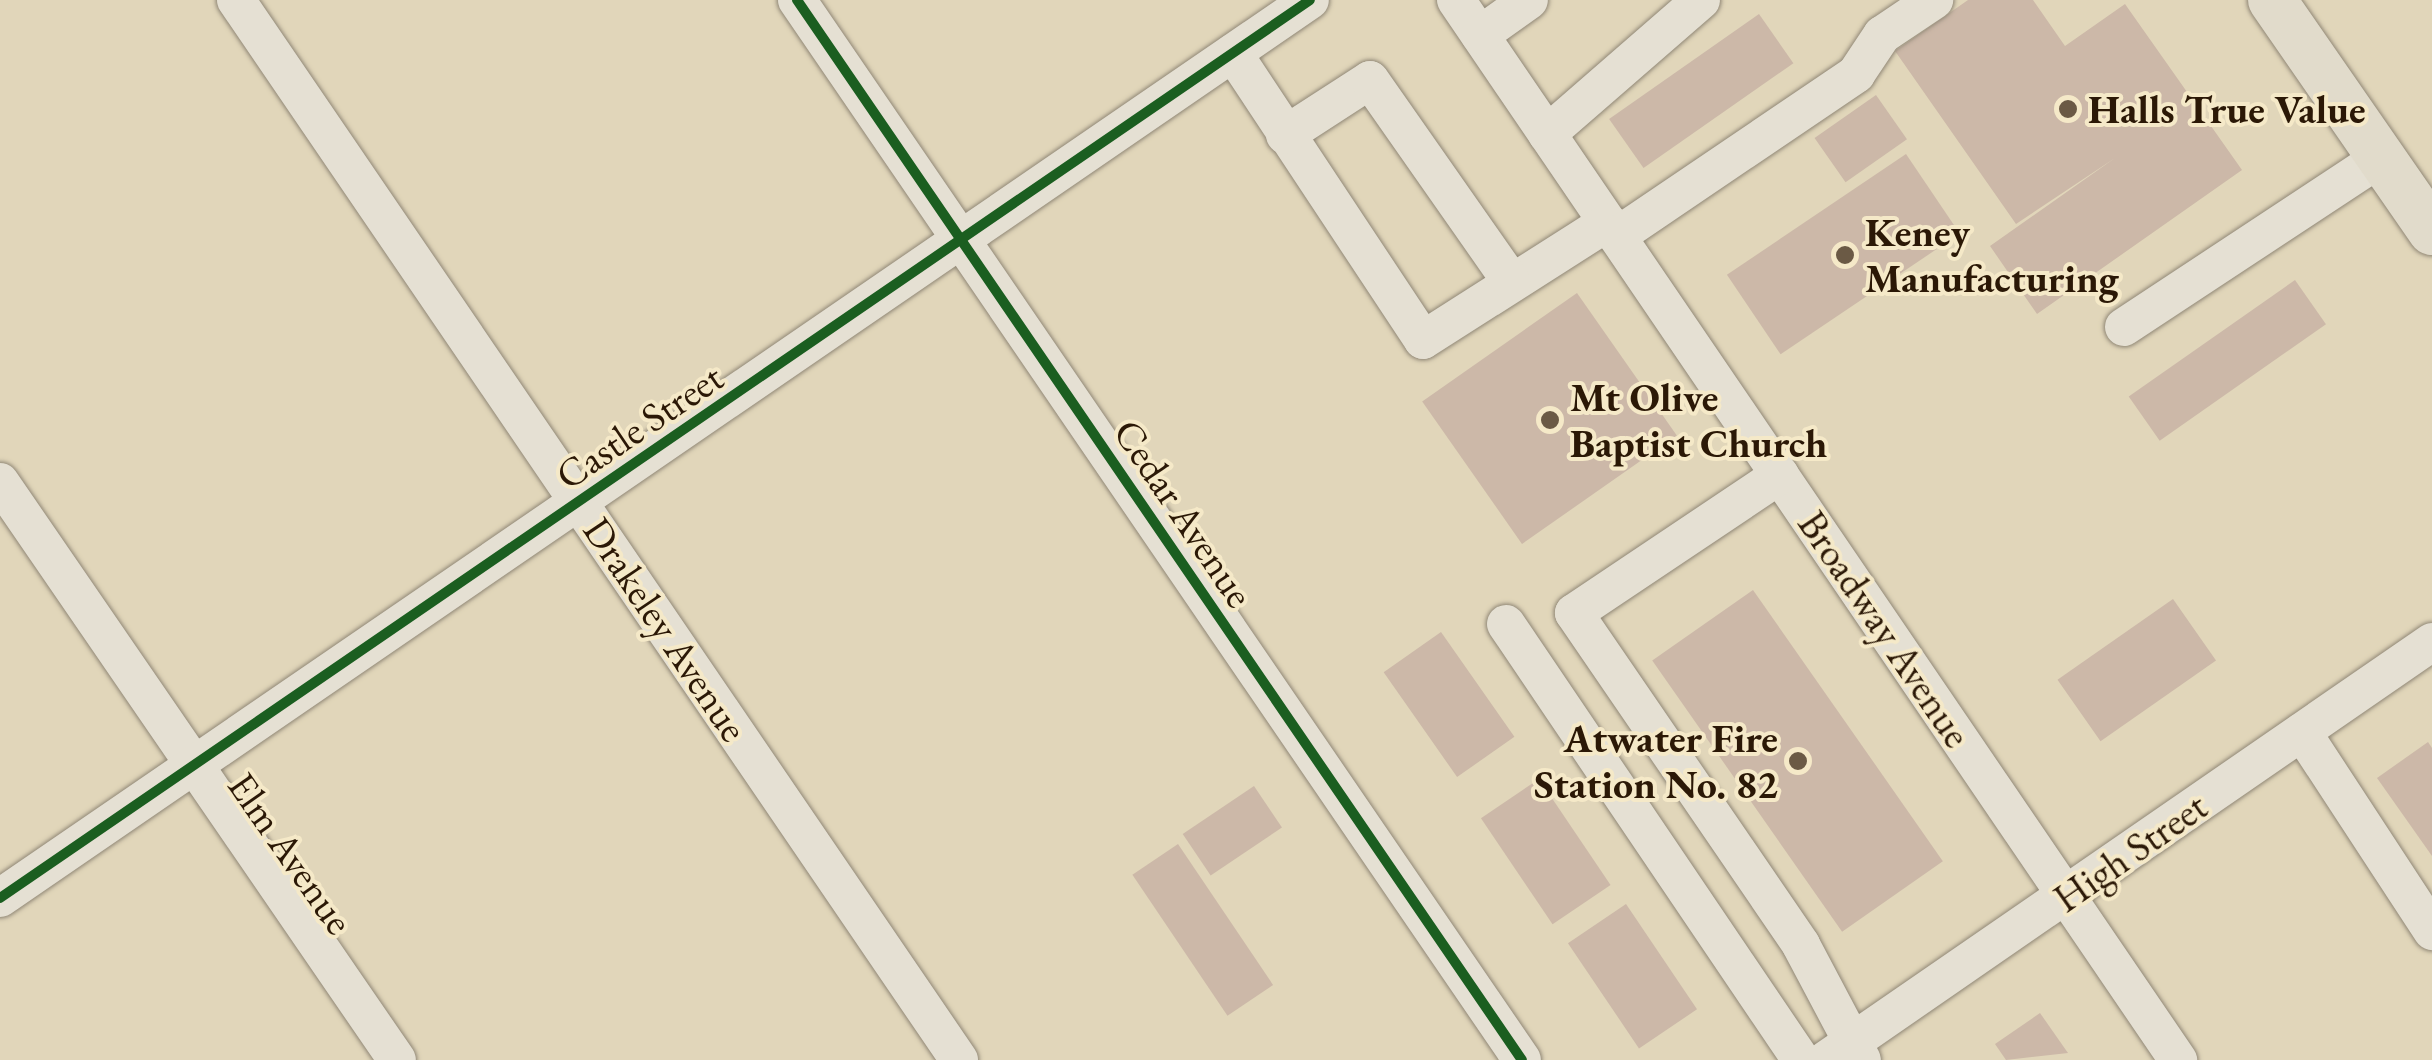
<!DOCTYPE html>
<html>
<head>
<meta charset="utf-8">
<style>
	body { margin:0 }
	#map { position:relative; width:2432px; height:1060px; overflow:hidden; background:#e1d6ba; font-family:"EB Garamond",serif }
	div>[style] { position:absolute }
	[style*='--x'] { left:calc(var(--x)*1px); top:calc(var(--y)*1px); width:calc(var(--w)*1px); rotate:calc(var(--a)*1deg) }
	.building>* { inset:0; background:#ccb8a8; transform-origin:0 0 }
	.roads { filter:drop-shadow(0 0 2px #908776) drop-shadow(0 0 2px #908776) }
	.minor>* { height:38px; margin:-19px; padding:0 19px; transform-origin:19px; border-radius:19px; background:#e5e0d3 }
	.major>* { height:48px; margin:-24px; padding:0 24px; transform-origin:24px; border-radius:24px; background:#e1dbcb }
	.cycleway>* { height:10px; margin:-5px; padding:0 5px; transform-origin:5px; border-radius:5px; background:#1b5e20 }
	.dots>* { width:28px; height:28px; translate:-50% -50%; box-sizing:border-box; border:5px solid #f5e9c8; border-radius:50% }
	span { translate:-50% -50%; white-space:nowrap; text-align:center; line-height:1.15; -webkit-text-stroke:8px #f5e9c8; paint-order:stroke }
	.poi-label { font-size:40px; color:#2b1806; font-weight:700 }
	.left { translate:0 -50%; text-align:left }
	.right { translate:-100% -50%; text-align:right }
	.street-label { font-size:40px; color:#2b1806 }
</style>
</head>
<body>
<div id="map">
	<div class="building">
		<i style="clip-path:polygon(1968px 0,2033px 0,2065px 46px,2125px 4px,2242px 170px,2037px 314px,1990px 246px,2115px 158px,2016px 224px,1895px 51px)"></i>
		<i style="left:1759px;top:14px;width:60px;height:183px;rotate:55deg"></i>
		<i style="left:1876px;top:95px;width:54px;height:75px;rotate:55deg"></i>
		<i style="left:1906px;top:154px;width:96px;height:216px;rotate:56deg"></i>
		<i style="left:2295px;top:280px;width:54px;height:203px;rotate:55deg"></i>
		<i style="left:1577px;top:293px;width:174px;height:189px;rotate:55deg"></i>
		<i style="left:1753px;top:590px;width:331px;height:123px;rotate:55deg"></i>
		<i style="left:2173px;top:599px;width:75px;height:141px;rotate:55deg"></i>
		<i style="left:1441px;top:632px;width:128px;height:70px;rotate:55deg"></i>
		<i style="clip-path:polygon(2428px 742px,2432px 748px,2432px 856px,2377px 778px)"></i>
		<i style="left:1539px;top:779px;width:128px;height:70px;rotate:56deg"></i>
		<i style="left:1254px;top:786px;width:50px;height:86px;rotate:56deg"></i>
		<i style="left:1178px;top:844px;width:170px;height:55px;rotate:56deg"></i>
		<i style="left:1626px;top:904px;width:127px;height:70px;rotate:56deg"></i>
		<i style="clip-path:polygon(2040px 1013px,2068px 1053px,2006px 1060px,1995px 1044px)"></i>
	</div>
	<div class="roads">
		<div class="minor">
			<i style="--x:236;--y:0;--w:1283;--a:55.7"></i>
			<i style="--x:797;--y:0;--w:1284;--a:55.63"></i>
			<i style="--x:1456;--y:0;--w:1283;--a:55.74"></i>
			<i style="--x:1480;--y:35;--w:60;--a:-35.5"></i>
			<i style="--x:1233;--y:53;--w:344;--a:56.5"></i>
			<i style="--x:1423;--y:340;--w:219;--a:-32.5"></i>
			<i style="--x:1547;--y:134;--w:204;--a:-41"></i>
			<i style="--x:1285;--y:135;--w:101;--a:-32.9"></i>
			<i style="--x:1370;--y:80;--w:246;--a:55"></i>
			<i style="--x:1617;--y:236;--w:289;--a:-34.1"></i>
			<i style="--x:1856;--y:74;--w:47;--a:-56.3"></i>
			<i style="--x:1882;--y:35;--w:63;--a:-33.9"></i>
			<i style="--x:2124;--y:327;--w:309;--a:-33.4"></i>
			<i style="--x:1780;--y:475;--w:248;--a:146.2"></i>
			<i style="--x:1574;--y:613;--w:402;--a:55.6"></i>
			<i style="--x:1801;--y:945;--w:130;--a:62.1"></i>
			<i style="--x:0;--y:482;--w:701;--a:55.52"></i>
			<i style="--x:1506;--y:624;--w:526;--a:55.92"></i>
			<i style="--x:2302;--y:732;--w:238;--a:56.8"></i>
			<i style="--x:0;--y:898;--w:1588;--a:-34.43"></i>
			<i style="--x:1826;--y:1060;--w:736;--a:-34.6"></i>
		</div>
		<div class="major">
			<i style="--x:2272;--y:0;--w:281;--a:55.3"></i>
		</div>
	</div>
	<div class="cycleway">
		<i style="--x:797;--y:0;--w:1284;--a:55.63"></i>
		<i style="--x:0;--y:898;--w:1588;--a:-34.43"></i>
	</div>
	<div class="dots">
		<i style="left:2068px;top:109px;background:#6b5a45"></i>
		<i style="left:1845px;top:255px;background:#6b5a45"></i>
		<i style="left:1550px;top:420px;background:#6b5a45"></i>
		<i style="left:1798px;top:761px;background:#6b5a45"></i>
	</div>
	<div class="poi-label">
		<span class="left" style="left:2088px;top:109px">Halls True Value</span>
		<span class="left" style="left:1865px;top:255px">Keney<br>Manufacturing</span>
		<span class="left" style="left:1570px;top:420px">Mt Olive<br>Baptist Church</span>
		<span class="right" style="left:1778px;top:761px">Atwater Fire<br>Station No. 82</span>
	</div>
	<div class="street-label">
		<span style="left:639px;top:426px;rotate:-34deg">Castle Street</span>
		<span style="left:1184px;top:513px;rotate:56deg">Cedar Avenue</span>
		<span style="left:666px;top:629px;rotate:56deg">Drakeley Avenue</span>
		<span style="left:1885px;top:629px;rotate:56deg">Broadway Avenue</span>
		<span style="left:2130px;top:852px;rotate:-35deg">High Street</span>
		<span style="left:291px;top:853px;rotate:55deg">Elm Avenue</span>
	</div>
</div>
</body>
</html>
